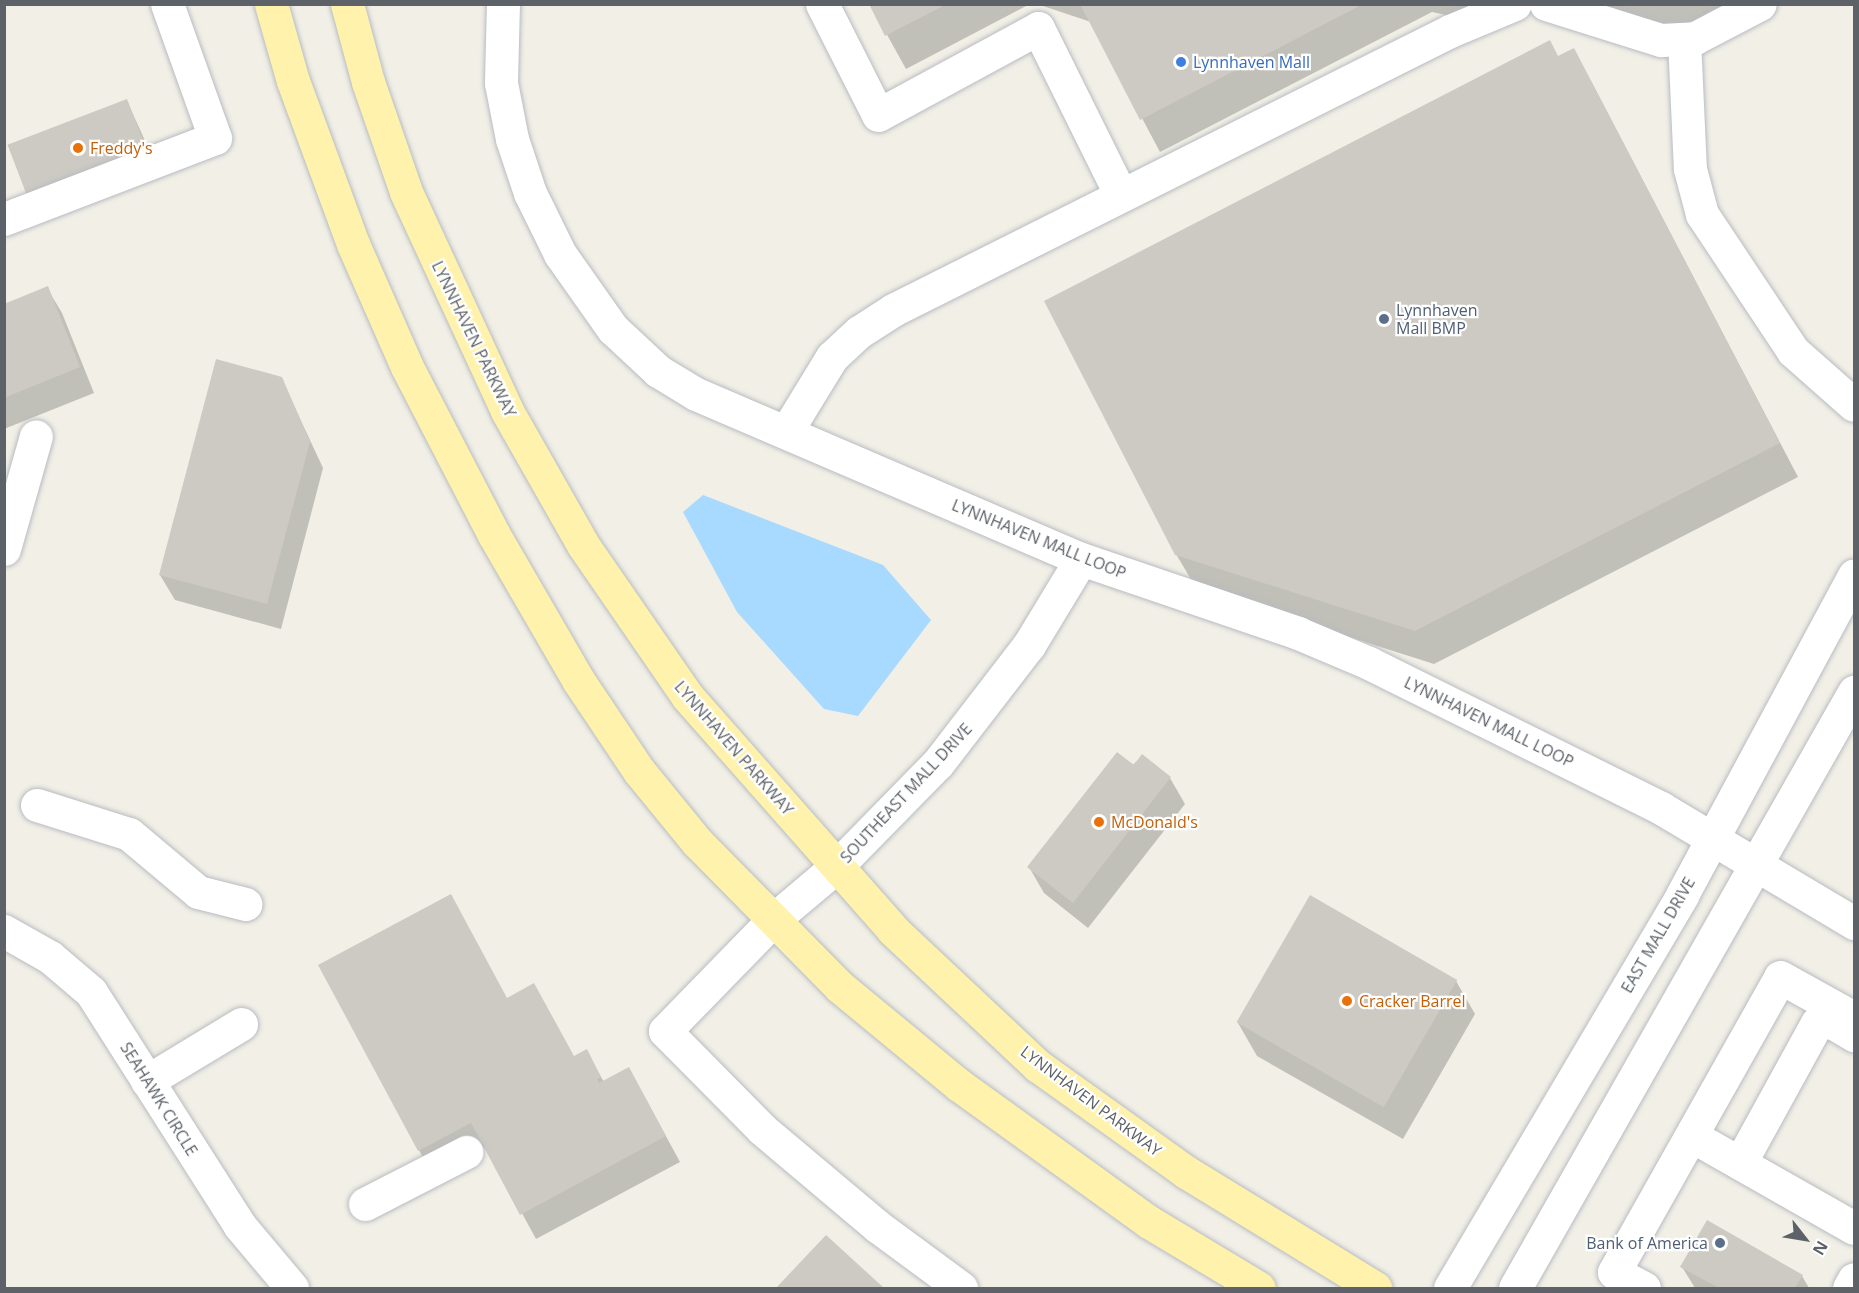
<!DOCTYPE html>
<html>
<head>
<meta charset="utf-8">
<style>
	body { margin:0 }
	#map { position:relative; width:1859px; height:1293px; overflow:hidden; background:#f1efe6; font-family:"Open Sans",sans-serif }
	div>[style] { position:absolute }
	[style*='--x'] { left:calc(var(--x)*1px); top:calc(var(--y)*1px); width:calc(var(--w)*1px); rotate:calc(var(--a)*1deg) }
	.water>* { inset:0; background:#a8d9ff }
	.shadow>* { inset:0; background:#0003 }
	.building>* { inset:0; background:#cccac3; transform-origin:0 0 }
	.roads { filter:drop-shadow(0 0 2px #b8bcc1) drop-shadow(0 0 2px #b8bcc1) }
	.minor>* { height:33px; margin:-16.5px; padding:0 16.5px; transform-origin:16.5px; border-radius:16.5px; background:#fff }
	.major>* { height:33px; margin:-16.5px; padding:0 16.5px; transform-origin:16.5px; border-radius:16.5px; background:#fff2ad }
	.dots>* { width:16px; height:16px; translate:-50% -50%; box-sizing:border-box; border:3px solid #fff; border-radius:50% }
	span { translate:-50% -50%; white-space:nowrap; text-align:center; line-height:1.15; -webkit-text-stroke:4.5px #fff; paint-order:stroke }
	.shop-label { font-size:16px; color:#366cbe }
	.left { translate:0 -50%; text-align:left }
	.food-label { font-size:16px; color:#c56008 }
	.service-label { font-size:16px; color:#4e5e75 }
	.right { translate:-100% -50%; text-align:right }
	.street-label { font-size:16px; color:#5d6268 }
	.frame { position:absolute; inset:0; border:6px solid #5d6268; pointer-events:none }
	.north { position:absolute; left:1775px; top:1209px; width:60px; height:60px; -webkit-text-stroke:4px #fff; paint-order:stroke; rotate:121deg; font-size:16px; font-weight:700; line-height:24px; text-align:center; color:#5d6268 }
	.north::after { content:''; display:block; margin:auto; width:21px; height:27px; background:#5d6268; clip-path:polygon(50% 0,100% 100%,50% 72%,0 100%) }
</style>
</head>
<body>
<div id="map">
	<div class="water">
		<i style="clip-path:polygon(703px 495px,883px 565px,931px 620px,858px 716px,824px 709px,737px 612px,683px 512px)"></i>
	</div>
	<div class="shadow">
		<i style="clip-path:polygon(870px 4px,1030px 4px,906px 69px)"></i>
		<i style="clip-path:polygon(1037px 4px,1494px 4px,1465px 19px,1432px 12px,1160px 152px,1091px 22px)"></i>
		<i style="clip-path:polygon(1592px 4px,1768px 4px,1700px 40px)"></i>
		<i style="clip-path:polygon(1558px 57px,1592px 83px,1798px 477px,1434px 664px,1196px 588px,1176px 554px)"></i>
		<i style="clip-path:polygon(127px 101px,161px 176px,44px 222px,29px 197px)"></i>
		<i style="clip-path:polygon(47px 288px,62px 313px,94px 393px,4px 429px,4px 305px)"></i>
		<i style="clip-path:polygon(281px 378px,323px 468px,281px 629px,175px 600px,160px 575px)"></i>
		<i style="clip-path:polygon(1142px 756px,1170px 778px,1185px 804px,1088px 928px,1044px 893px,1029px 867px)"></i>
		<i style="clip-path:polygon(320px 966px,507px 1000px,574px 1057px,586px 1051px,604px 1082px,643px 1094px,680px 1162px,536px 1239px,486px 1147px,433px 1176px)"></i>
		<i style="clip-path:polygon(1456px 981px,1475px 1014px,1403px 1139px,1257px 1056px,1238px 1023px)"></i>
		<i style="clip-path:polygon(826px 1237px,882px 1288px,778px 1288px)"></i>
		<i style="clip-path:polygon(1682px 1267px,1802px 1276px,1809px 1288px,1695px 1288px)"></i>
	</div>
	<div class="building">
		<i style="clip-path:polygon(869px 4px,947px 4px,885px 36px)"></i>
		<i style="clip-path:polygon(1080px 4px,1363px 4px,1140px 120px)"></i>
		<i style="clip-path:polygon(1550px 40px,1558px 56px,1574px 48px,1780px 443px,1415px 631px,1175px 555px,1044px 301px)"></i>
		<i style="left:127px;top:99px;width:55px;height:128px;rotate:69deg"></i>
		<i style="clip-path:polygon(48px 286px,80px 367px,4px 398px,4px 304px)"></i>
		<i style="clip-path:polygon(216px 359px,282px 377px,310px 442px,267px 604px,159px 575px)"></i>
		<i style="clip-path:polygon(1117px 752px,1134px 765px,1142px 754px,1171px 777px,1073px 903px,1027px 867px)"></i>
		<i style="clip-path:polygon(451px 894px,507px 998px,534px 983px,574px 1056px,587px 1049px,601px 1077px,597px 1079px,599px 1083px,629px 1067px,666px 1136px,520px 1215px,471px 1123px,418px 1151px,318px 965px)"></i>
		<i style="left:1310px;top:895px;width:170px;height:147px;rotate:30deg"></i>
		<i style="clip-path:polygon(1707px 1220px,1803px 1275px,1795px 1288px,1719px 1288px,1680px 1267px)"></i>
		<i style="clip-path:polygon(826px 1235px,884px 1288px,776px 1288px)"></i>
	</div>
	<div class="roads">
		<div class="minor">
			<i style="--x:503;--y:4;--w:79;--a:91.5"></i>
			<i style="--x:501;--y:83;--w:57;--a:78.9"></i>
			<i style="--x:512;--y:139;--w:57;--a:71.6"></i>
			<i style="--x:530;--y:193;--w:68;--a:63.8"></i>
			<i style="--x:560;--y:254;--w:92;--a:54.8"></i>
			<i style="--x:613;--y:329;--w:62;--a:43"></i>
			<i style="--x:658;--y:371;--w:44;--a:31.2"></i>
			<i style="--x:696;--y:394;--w:419;--a:23.2"></i>
			<i style="--x:1081;--y:559;--w:229;--a:18.8"></i>
			<i style="--x:1298;--y:633;--w:77;--a:22.9"></i>
			<i style="--x:1369;--y:663;--w:326;--a:26.4"></i>
			<i style="--x:1661;--y:808;--w:225;--a:30.8"></i>
			<i style="--x:822;--y:4;--w:124;--a:63.2"></i>
			<i style="--x:878;--y:115;--w:182;--a:-28.5"></i>
			<i style="--x:1038;--y:28;--w:184;--a:63.6"></i>
			<i style="--x:1546;--y:4;--w:121;--a:17.4"></i>
			<i style="--x:1661;--y:40;--w:34;--a:-3"></i>
			<i style="--x:1695;--y:38;--w:73;--a:-27.6"></i>
			<i style="--x:1684;--y:39;--w:130;--a:87.4"></i>
			<i style="--x:1690;--y:169;--w:47;--a:75.1"></i>
			<i style="--x:1702;--y:214;--w:164;--a:56.4"></i>
			<i style="--x:1793;--y:351;--w:81;--a:41.5"></i>
			<i style="--x:4;--y:219;--w:226;--a:-21"></i>
			<i style="--x:215;--y:138;--w:142;--a:-109.7"></i>
			<i style="--x:786;--y:432;--w:88;--a:-58.5"></i>
			<i style="--x:832;--y:357;--w:37;--a:-43"></i>
			<i style="--x:859;--y:332;--w:40;--a:-32.9"></i>
			<i style="--x:893;--y:310;--w:623;--a:-26.61"></i>
			<i style="--x:1450;--y:31;--w:70;--a:-22.6"></i>
			<i style="--x:4;--y:549;--w:117;--a:-74.2"></i>
			<i style="--x:37;--y:805;--w:96;--a:17.5"></i>
			<i style="--x:129;--y:834;--w:90;--a:40"></i>
			<i style="--x:198;--y:892;--w:49;--a:14.3"></i>
			<i style="--x:4;--y:931;--w:53;--a:29.5"></i>
			<i style="--x:50;--y:957;--w:54;--a:40.5"></i>
			<i style="--x:91;--y:992;--w:277;--a:57.5"></i>
			<i style="--x:240;--y:1226;--w:81;--a:50"></i>
			<i style="--x:147;--y:1081;--w:110;--a:-31.2"></i>
			<i style="--x:1692;--y:1136;--w:186;--a:29.6"></i>
			<i style="--x:1740;--y:1163;--w:160;--a:-61.2"></i>
			<i style="--x:1817;--y:1023;--w:15;--a:-4"></i>
			<i style="--x:1832;--y:1022;--w:26;--a:31"></i>
			<i style="--x:365;--y:1204;--w:114;--a:-27.2"></i>
			<i style="--x:961;--y:1288;--w:104;--a:-143.6"></i>
			<i style="--x:877;--y:1226;--w:150;--a:-139.9"></i>
			<i style="--x:762;--y:1129;--w:138;--a:-134.7"></i>
			<i style="--x:665;--y:1031;--w:155;--a:-45.8"></i>
			<i style="--x:773;--y:920;--w:84;--a:-40.2"></i>
			<i style="--x:837;--y:866;--w:144;--a:-45.6"></i>
			<i style="--x:938;--y:763;--w:149;--a:-52.4"></i>
			<i style="--x:1029;--y:645;--w:100;--a:-58.8"></i>
			<i style="--x:1450;--y:1288;--w:456;--a:-59.4"></i>
			<i style="--x:1682;--y:895;--w:363;--a:-61.7"></i>
			<i style="--x:1515;--y:1288;--w:686;--a:-60.37"></i>
			<i style="--x:1644;--y:1288;--w:34;--a:-152"></i>
			<i style="--x:1614;--y:1272;--w:338;--a:-60.6"></i>
			<i style="--x:1780;--y:977;--w:85;--a:29"></i>
			<i style="--x:1849;--y:1288;--w:10;--a:-61"></i>
		</div>
		<div class="major">
			<i style="--x:271;--y:4;--w:80;--a:74.1"></i>
			<i style="--x:293;--y:81;--w:174;--a:69.8"></i>
			<i style="--x:353;--y:244;--w:134;--a:66.3"></i>
			<i style="--x:407;--y:367;--w:189;--a:62.6"></i>
			<i style="--x:494;--y:535;--w:168;--a:59.9"></i>
			<i style="--x:578;--y:680;--w:110;--a:56.2"></i>
			<i style="--x:639;--y:771;--w:92;--a:50.8"></i>
			<i style="--x:697;--y:842;--w:204;--a:45.4"></i>
			<i style="--x:840;--y:987;--w:154;--a:39.5"></i>
			<i style="--x:959;--y:1085;--w:234;--a:35.8"></i>
			<i style="--x:1149;--y:1222;--w:128;--a:31"></i>
			<i style="--x:347;--y:4;--w:81;--a:74.9"></i>
			<i style="--x:368;--y:82;--w:116;--a:70.9"></i>
			<i style="--x:406;--y:192;--w:241;--a:65.2"></i>
			<i style="--x:507;--y:411;--w:154;--a:60.4"></i>
			<i style="--x:583;--y:545;--w:183;--a:55.4"></i>
			<i style="--x:687;--y:696;--w:312;--a:48.6"></i>
			<i style="--x:893;--y:930;--w:199;--a:43.2"></i>
			<i style="--x:1038;--y:1066;--w:182;--a:35.6"></i>
			<i style="--x:1186;--y:1172;--w:222;--a:31.5"></i>
		</div>
	</div>
	<div class="dots">
		<i style="left:1181px;top:62px;background:#3f7fe0"></i>
		<i style="left:78px;top:148px;background:#e8710a"></i>
		<i style="left:1384px;top:319px;background:#5c6f8a"></i>
		<i style="left:1099px;top:822px;background:#e8710a"></i>
		<i style="left:1347px;top:1001px;background:#e8710a"></i>
		<i style="left:1720px;top:1243px;background:#5c6f8a"></i>
	</div>
	<div class="shop-label">
		<span class="left" style="left:1193px;top:62px">Lynnhaven Mall</span>
	</div>
	<div class="food-label">
		<span class="left" style="left:90px;top:148px">Freddy's</span>
		<span class="left" style="left:1111px;top:822px">McDonald's</span>
		<span class="left" style="left:1359px;top:1001px">Cracker Barrel</span>
	</div>
	<div class="service-label">
		<span class="left" style="left:1396px;top:319px">Lynnhaven<br>Mall BMP</span>
		<span class="right" style="left:1708px;top:1243px">Bank of America</span>
	</div>
	<div class="street-label">
		<span style="left:474px;top:339px;rotate:64deg">LYNNHAVEN PARKWAY</span>
		<span style="left:1039px;top:539px;rotate:22deg">LYNNHAVEN MALL LOOP</span>
		<span style="left:1489px;top:722px;rotate:26deg">LYNNHAVEN MALL LOOP</span>
		<span style="left:734px;top:748px;rotate:49deg">LYNNHAVEN PARKWAY</span>
		<span style="left:906px;top:793px;rotate:-47deg">SOUTHEAST MALL DRIVE</span>
		<span style="left:1658px;top:935px;rotate:-60deg">EAST MALL DRIVE</span>
		<span style="left:159px;top:1099px;rotate:58deg">SEAHAWK CIRCLE</span>
		<span style="left:1091px;top:1101px;rotate:37deg">LYNNHAVEN PARKWAY</span>
	</div>
	<div class="frame"></div>
	<div class="north">N</div>
</div>
</body>
</html>
